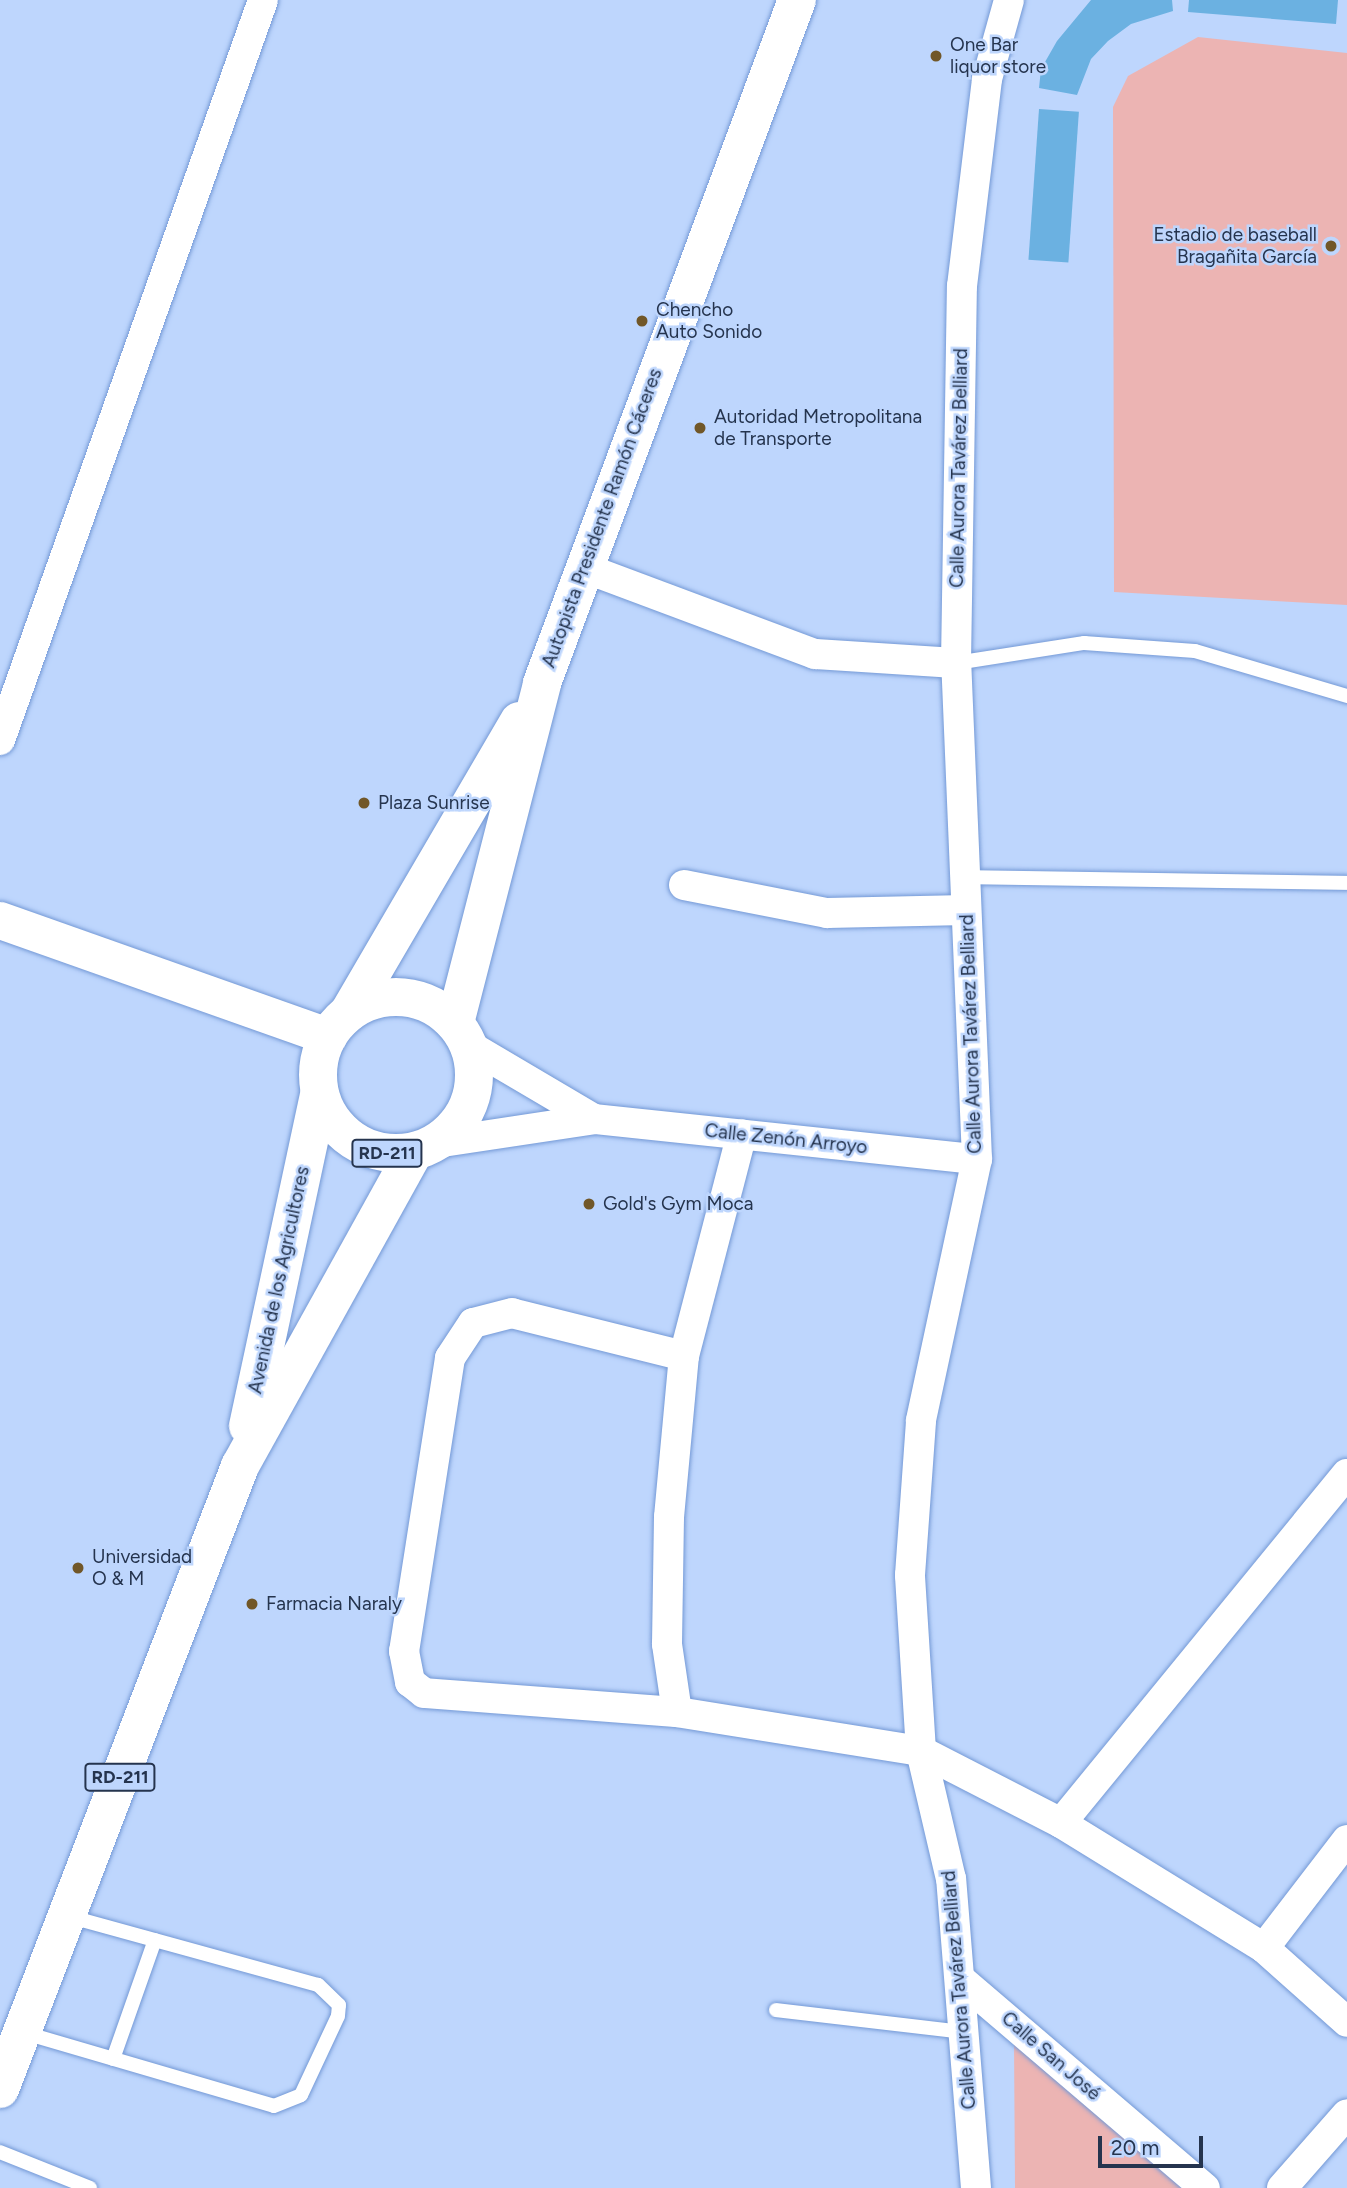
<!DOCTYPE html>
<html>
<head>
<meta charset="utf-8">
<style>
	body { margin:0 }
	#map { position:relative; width:1347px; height:2188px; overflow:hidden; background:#bed6fd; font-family:Figtree,sans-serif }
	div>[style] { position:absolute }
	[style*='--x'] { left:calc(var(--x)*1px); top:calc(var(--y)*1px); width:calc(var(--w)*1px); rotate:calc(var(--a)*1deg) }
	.green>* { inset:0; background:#ecb4b3 }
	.building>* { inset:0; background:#6bb1e1; transform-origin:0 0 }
	.roads { filter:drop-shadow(0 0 2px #7499d6) drop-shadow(0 0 2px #7499d6) }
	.service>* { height:14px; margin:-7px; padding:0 7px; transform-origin:7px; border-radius:7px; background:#fff }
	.minor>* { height:30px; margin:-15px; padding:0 15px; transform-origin:15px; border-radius:15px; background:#fff }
	.tertiary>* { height:37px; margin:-18.5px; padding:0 18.5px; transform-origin:18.5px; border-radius:18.5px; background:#fff }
	.primary>* { height:38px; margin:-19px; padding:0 19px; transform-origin:19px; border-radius:19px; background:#fff }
	.primary>.ring { margin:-19px; padding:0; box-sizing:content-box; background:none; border:38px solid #fff; border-radius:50% }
	.dots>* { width:19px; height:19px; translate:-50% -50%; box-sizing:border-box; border:4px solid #bed6fd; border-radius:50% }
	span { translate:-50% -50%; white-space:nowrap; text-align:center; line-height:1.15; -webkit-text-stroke:5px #bed6fd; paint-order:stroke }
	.shield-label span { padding:2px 5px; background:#bed6fd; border:2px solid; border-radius:5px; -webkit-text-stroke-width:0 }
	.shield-label { font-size:18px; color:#25344e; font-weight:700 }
	.poi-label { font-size:19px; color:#25344e }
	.left { translate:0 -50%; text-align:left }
	.right { translate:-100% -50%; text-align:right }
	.street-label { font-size:19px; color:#25344e }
	.scale { position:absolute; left:1098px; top:2136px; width:105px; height:32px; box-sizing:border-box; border:4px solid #25344e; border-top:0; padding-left:9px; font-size:21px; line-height:24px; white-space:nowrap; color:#25344e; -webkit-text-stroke:5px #bed6fd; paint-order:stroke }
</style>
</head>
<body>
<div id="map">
	<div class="green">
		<i style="clip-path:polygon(1198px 37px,1347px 53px,1347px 605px,1114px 592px,1113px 107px,1128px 76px)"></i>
		<i style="clip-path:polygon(1014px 2042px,1182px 2188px,1015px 2188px)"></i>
	</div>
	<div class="building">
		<i style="clip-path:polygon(1091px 0,1172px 0,1173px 11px,1131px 24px,1108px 41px,1091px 59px,1077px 95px,1039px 88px,1041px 69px,1057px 41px)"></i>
		<i style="clip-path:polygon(1189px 0,1338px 0,1336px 24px,1188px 12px)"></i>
		<i style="left:1039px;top:109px;width:40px;height:151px;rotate:4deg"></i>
	</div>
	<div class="roads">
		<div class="service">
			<i style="--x:956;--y:663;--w:130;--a:-8.9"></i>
			<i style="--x:1084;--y:643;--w:111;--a:4.1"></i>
			<i style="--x:1195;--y:651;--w:159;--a:16.5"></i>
			<i style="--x:965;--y:877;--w:382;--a:0.9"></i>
			<i style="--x:776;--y:2010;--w:189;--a:6.7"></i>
			<i style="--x:25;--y:2033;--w:259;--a:16.3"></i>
			<i style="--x:274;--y:2106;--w:29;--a:-22"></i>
			<i style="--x:301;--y:2095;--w:87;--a:-64.9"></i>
			<i style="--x:338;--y:2016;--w:11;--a:-85"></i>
			<i style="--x:339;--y:2005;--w:29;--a:-136"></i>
			<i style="--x:318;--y:1985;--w:259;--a:-164.6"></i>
			<i style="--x:113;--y:2059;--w:126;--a:-70.6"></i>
			<i style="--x:0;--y:2152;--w:97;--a:21.8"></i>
		</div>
		<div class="minor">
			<i style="--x:582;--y:567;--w:249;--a:20.5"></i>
			<i style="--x:815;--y:654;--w:141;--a:3.7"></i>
			<i style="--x:0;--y:740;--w:785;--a:-70.43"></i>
			<i style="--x:684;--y:885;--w:146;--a:11.1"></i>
			<i style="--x:827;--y:913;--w:139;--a:-1.2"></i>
			<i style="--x:470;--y:1046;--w:144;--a:30.5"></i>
			<i style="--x:436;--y:1143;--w:160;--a:-8.6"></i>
			<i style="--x:594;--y:1119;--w:385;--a:6"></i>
			<i style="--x:684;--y:1356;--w:177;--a:-166"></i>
			<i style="--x:512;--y:1313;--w:40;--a:165.6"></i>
			<i style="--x:473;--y:1323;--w:42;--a:123.3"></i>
			<i style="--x:450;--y:1358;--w:297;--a:98.9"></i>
			<i style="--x:404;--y:1651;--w:32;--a:79"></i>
			<i style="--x:410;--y:1682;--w:18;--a:38"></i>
			<i style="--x:424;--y:1693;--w:254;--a:4.3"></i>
			<i style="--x:677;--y:1712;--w:247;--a:9.1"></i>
			<i style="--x:921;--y:1751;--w:157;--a:27.2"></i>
			<i style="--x:1061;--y:1823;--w:238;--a:31.6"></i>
			<i style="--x:1264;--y:1948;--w:111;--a:41.7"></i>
			<i style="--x:677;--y:1712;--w:69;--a:-98.4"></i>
			<i style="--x:667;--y:1644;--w:127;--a:-89.1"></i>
			<i style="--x:669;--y:1517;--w:162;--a:-84.7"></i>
			<i style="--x:684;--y:1356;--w:229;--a:-75.4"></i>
			<i style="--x:1061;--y:1823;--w:451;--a:-50.7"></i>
			<i style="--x:1264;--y:1948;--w:136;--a:-52.5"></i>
			<i style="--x:960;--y:1979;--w:322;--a:40.5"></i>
			<i style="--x:976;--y:2188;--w:310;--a:-94.6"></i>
			<i style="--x:951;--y:1879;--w:131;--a:-103.2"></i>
			<i style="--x:921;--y:1751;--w:176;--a:-93.6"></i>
			<i style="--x:910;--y:1575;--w:155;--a:-85.9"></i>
			<i style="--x:921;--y:1420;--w:267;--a:-77.9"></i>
			<i style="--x:977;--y:1159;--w:496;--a:-92.4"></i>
			<i style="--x:956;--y:663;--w:377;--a:-89.1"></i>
			<i style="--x:962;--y:286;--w:209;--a:-83.1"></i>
			<i style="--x:987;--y:79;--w:82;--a:-74.4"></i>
			<i style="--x:1282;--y:2188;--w:98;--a:-48.7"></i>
		</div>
		<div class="tertiary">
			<i style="--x:0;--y:920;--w:348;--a:19.5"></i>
		</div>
		<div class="primary">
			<i class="ring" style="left:318px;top:997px;width:118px;height:118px"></i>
			<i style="--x:349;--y:1012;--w:337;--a:-59.7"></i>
			<i style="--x:455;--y:1023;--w:351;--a:-75.6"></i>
			<i style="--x:542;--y:683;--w:729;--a:-69.53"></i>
			<i style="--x:248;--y:1426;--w:339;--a:-77.9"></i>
			<i style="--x:0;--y:2089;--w:668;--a:-68.93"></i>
			<i style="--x:240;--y:1466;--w:359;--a:-61"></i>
		</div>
	</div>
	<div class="dots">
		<i style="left:936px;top:56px;background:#715728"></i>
		<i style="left:1331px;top:246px;background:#715728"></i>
		<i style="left:642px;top:321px;background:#715728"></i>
		<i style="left:700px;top:428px;background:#715728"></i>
		<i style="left:364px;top:803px;background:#715728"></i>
		<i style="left:589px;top:1204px;background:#715728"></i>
		<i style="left:78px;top:1568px;background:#715728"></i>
		<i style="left:252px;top:1604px;background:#715728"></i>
	</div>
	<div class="shield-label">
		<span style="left:387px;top:1153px">RD-211</span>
		<span style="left:120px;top:1777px">RD-211</span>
	</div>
	<div class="poi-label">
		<span class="left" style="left:950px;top:56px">One Bar<br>liquor store</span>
		<span class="right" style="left:1317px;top:246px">Estadio de baseball<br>Bragañita García</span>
		<span class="left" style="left:656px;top:321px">Chencho<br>Auto Sonido</span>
		<span class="left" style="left:714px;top:428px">Autoridad Metropolitana<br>de Transporte</span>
		<span class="left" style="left:378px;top:803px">Plaza Sunrise</span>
		<span class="left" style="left:603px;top:1204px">Gold's Gym Moca</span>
		<span class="left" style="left:92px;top:1568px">Universidad<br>O &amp; M</span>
		<span class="left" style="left:266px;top:1604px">Farmacia Naraly</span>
	</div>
	<div class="street-label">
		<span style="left:959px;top:468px;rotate:-89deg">Calle Aurora Tavárez Belliard</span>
		<span style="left:602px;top:518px;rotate:-70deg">Autopista Presidente Ramón Cáceres</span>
		<span style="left:971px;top:1034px;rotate:-92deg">Calle Aurora Tavárez Belliard</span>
		<span style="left:786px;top:1139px;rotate:6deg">Calle Zenón Arroyo</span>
		<span style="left:279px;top:1280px;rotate:-78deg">Avenida de los Agricultores</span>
		<span style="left:959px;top:1990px;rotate:-95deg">Calle Aurora Tavárez Belliard</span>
		<span style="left:1051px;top:2056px;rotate:41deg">Calle San José</span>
	</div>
	<div class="scale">20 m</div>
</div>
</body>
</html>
